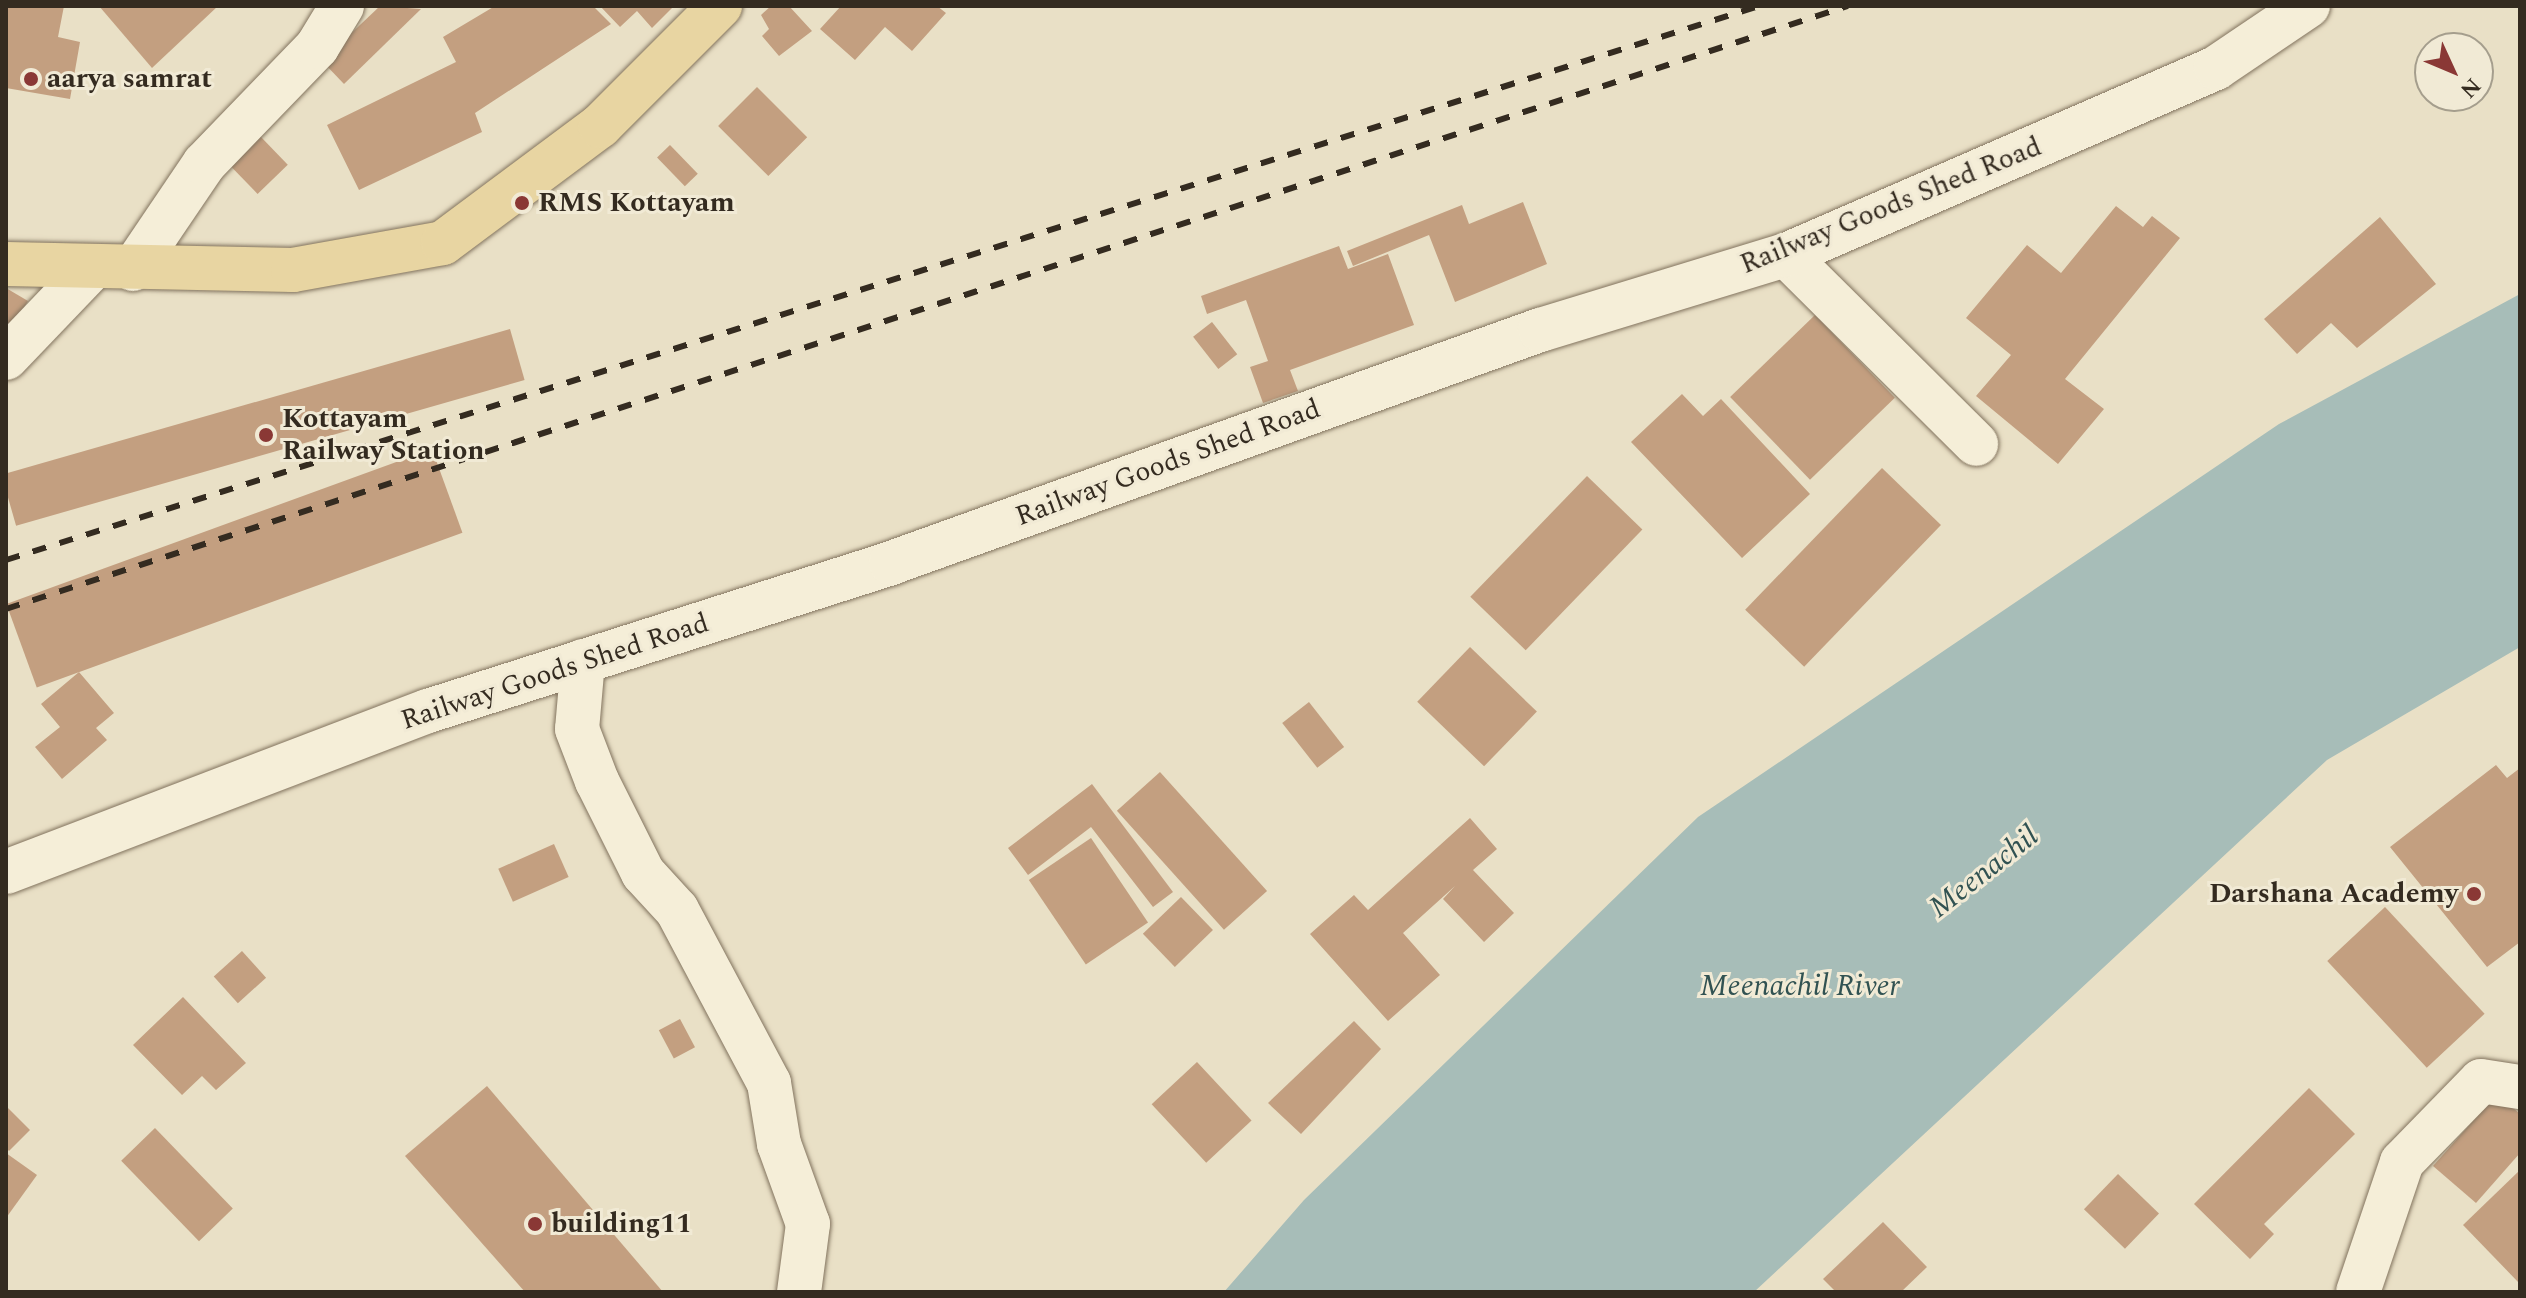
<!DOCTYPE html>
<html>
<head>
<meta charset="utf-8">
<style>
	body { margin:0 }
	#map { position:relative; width:2526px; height:1298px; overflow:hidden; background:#e9e0c6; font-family:Spectral,serif }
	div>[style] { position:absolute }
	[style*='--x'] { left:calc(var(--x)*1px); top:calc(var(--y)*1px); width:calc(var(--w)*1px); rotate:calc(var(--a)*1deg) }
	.water>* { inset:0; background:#a7bdb8 }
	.building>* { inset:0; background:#c39f80; transform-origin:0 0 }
	.roads { filter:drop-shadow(0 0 2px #82735e) drop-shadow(0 0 2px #82735e) }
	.minor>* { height:44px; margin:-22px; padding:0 22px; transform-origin:22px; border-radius:22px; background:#f5eed8 }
	.major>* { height:44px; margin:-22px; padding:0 22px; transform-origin:22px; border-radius:22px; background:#e8d5a2 }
	.rail>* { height:6px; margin-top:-3px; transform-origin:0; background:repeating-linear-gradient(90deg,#342b20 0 14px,transparent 0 28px) }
	.dots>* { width:22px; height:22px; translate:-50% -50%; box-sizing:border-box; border:4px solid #f1ead5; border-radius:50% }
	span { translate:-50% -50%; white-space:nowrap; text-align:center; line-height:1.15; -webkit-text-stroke:6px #f1ead5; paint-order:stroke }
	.poi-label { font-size:28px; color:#342b20; font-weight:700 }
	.left { translate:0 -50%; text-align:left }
	.right { translate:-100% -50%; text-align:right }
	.street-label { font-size:28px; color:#342b20 }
	.water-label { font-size:30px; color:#315252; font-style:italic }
	.frame { position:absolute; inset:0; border:8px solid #342b20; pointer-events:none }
	.north { position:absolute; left:2414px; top:32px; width:80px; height:80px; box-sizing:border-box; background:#f1ead5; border:2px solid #a59e8d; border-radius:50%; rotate:134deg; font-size:22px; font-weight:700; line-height:32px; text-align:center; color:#342b20 }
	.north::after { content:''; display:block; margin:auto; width:28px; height:36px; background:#8a3835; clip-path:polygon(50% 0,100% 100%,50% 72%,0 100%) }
</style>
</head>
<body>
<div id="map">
	<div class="water">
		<i style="clip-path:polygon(2520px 294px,2520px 647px,2327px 760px,1754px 1292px,1224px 1292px,1304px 1200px,1698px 817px,2279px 424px)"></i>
	</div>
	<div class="building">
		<i style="clip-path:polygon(6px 6px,64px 6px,58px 37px,80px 42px,70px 99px,6px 88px)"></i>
		<i style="clip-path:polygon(99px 6px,218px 6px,152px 68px)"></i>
		<i style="clip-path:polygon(380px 6px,421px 9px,344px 84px,322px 61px)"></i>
		<i style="clip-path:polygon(495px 6px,593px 6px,611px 24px,475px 113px,482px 132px,359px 190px,327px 125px,456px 62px,443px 37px)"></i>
		<i style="clip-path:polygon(600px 6px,674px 6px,652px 28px,637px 11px,620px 27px)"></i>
		<i style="clip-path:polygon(771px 6px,789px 6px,812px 31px,779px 56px,762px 36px,769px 29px,761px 15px)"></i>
		<i style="clip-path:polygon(841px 6px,937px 6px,946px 13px,912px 51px,885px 27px,855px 60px,820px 29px)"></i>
		<i style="left:757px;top:87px;width:71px;height:55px;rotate:45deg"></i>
		<i style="left:260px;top:136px;width:40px;height:42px;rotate:46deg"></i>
		<i style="left:670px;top:145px;width:40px;height:18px;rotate:46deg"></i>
		<i style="clip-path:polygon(1523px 202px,1547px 264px,1455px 302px,1429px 235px,1353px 266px,1347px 251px,1462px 205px,1469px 224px)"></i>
		<i style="clip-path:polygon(2116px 206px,2143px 227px,2152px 216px,2180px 238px,2065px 379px,2104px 409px,2058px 464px,1976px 396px,2011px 355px,1966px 318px,2027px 245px,2061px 273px)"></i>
		<i style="clip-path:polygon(2380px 217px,2436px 284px,2357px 348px,2331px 323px,2297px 354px,2264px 319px)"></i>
		<i style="clip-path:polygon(1339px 246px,1348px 269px,1388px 254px,1414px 325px,1290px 370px,1298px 391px,1263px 403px,1250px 367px,1268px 361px,1246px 300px,1207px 314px,1201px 296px)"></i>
		<i style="clip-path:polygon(6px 288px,28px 301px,6px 338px)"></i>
		<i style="left:1815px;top:315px;width:115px;height:118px;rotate:46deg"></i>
		<i style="left:1212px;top:322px;width:41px;height:24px;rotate:52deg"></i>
		<i style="left:510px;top:329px;width:53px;height:529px;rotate:74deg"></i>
		<i style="clip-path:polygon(1682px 394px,1703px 416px,1721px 399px,1810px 494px,1742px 558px,1631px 442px)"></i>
		<i style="left:432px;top:449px;width:89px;height:453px;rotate:70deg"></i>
		<i style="left:1882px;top:468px;width:82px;height:197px;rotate:44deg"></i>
		<i style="left:1587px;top:476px;width:77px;height:168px;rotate:44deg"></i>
		<i style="left:1470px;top:647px;width:93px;height:76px;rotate:44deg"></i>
		<i style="clip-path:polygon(79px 672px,114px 713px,96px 728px,107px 740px,62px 779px,35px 747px,60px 727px,41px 704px)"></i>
		<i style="left:1309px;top:702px;width:57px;height:34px;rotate:52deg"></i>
		<i style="clip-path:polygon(2496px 765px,2507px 778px,2520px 768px,2520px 942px,2487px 967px,2390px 847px)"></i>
		<i style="left:1160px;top:772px;width:160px;height:58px;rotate:48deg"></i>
		<i style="clip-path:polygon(1092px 784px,1173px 892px,1153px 907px,1091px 827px,1028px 875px,1008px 848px)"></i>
		<i style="clip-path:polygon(1470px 818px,1497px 849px,1473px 870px,1514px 913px,1484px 942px,1443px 899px,1455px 886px,1403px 933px,1440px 975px,1388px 1021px,1310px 934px,1354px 895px,1368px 910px)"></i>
		<i style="left:1091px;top:838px;width:102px;height:75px;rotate:56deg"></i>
		<i style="left:554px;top:844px;width:36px;height:61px;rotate:66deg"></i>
		<i style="left:1181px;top:897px;width:46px;height:53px;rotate:46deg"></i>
		<i style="left:2385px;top:907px;width:146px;height:79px;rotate:47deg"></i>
		<i style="left:242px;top:951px;width:36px;height:38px;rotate:48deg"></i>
		<i style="clip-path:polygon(183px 997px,246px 1063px,216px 1090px,202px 1076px,182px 1095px,133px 1045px)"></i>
		<i style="left:680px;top:1019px;width:32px;height:24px;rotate:62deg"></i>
		<i style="clip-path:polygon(1354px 1021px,1381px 1049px,1301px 1134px,1268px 1103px)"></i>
		<i style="left:1197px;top:1062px;width:80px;height:62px;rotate:47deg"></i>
		<i style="clip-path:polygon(487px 1086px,663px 1292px,525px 1292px,405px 1156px)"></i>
		<i style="clip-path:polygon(2309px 1088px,2355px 1134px,2264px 1224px,2274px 1234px,2250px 1259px,2194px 1204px)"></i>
		<i style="clip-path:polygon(2497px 1094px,2520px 1114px,2520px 1153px,2476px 1203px,2433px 1166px)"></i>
		<i style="clip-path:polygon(6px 1106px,30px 1130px,9px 1151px,6px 1148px)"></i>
		<i style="left:155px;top:1128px;width:112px;height:47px;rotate:46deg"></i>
		<i style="clip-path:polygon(6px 1153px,37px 1175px,6px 1218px)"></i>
		<i style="clip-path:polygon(2520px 1170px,2520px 1284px,2463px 1225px)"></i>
		<i style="left:2118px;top:1174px;width:57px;height:49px;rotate:44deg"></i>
		<i style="clip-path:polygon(1883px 1222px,1927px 1267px,1901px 1292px,1836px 1292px,1823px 1279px)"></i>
	</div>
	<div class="roads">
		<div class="minor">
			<i style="--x:1786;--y:255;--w:268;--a:44.8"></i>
			<i style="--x:133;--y:269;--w:127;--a:-55.9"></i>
			<i style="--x:204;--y:164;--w:163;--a:-46"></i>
			<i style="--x:317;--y:47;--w:48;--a:-58.6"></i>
			<i style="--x:6;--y:358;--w:124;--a:-46.3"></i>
			<i style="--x:583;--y:661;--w:68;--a:95"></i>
			<i style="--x:577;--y:729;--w:56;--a:69"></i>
			<i style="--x:597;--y:781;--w:103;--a:63.4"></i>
			<i style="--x:643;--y:873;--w:50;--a:47.4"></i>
			<i style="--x:677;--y:910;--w:196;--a:62"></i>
			<i style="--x:769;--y:1083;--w:62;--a:80.7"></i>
			<i style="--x:779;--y:1144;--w:85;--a:70.1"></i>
			<i style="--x:808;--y:1224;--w:69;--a:97.5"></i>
			<i style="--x:6;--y:872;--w:452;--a:-20.9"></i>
			<i style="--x:428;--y:711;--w:486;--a:-17.7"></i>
			<i style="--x:891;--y:563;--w:690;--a:-19.75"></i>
			<i style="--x:1540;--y:330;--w:257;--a:-17"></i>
			<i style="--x:1786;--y:255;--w:469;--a:-23.5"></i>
			<i style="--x:2216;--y:68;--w:111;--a:-34"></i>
			<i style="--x:2358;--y:1292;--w:137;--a:-71.3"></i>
			<i style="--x:2402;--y:1162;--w:113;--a:-45.7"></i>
			<i style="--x:2481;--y:1081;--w:39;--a:9"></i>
		</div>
		<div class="major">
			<i style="--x:6;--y:264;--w:287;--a:1.2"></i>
			<i style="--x:293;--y:270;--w:152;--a:-10.2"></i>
			<i style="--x:443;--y:243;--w:196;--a:-36.7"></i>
			<i style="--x:600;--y:126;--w:170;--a:-45"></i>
		</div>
	</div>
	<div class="rail">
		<i style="--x:6;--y:560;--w:1838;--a:-17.54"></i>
		<i style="--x:6;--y:609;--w:1938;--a:-18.13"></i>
	</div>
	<div class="dots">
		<i style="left:31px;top:79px;background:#8a3835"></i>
		<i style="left:522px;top:203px;background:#8a3835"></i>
		<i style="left:266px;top:435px;background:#8a3835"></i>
		<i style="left:2474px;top:894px;background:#8a3835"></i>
		<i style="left:535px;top:1224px;background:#8a3835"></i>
	</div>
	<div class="poi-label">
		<span class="left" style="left:47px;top:79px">aarya samrat</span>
		<span class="left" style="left:538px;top:203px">RMS Kottayam</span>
		<span class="left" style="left:282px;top:435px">Kottayam<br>Railway Station</span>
		<span class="right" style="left:2458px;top:894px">Darshana Academy</span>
		<span class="left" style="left:551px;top:1224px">building11</span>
	</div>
	<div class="street-label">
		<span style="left:1891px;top:206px;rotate:-22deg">Railway Goods Shed Road</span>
		<span style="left:1168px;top:463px;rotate:-20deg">Railway Goods Shed Road</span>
		<span style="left:555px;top:672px;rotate:-18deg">Railway Goods Shed Road</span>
	</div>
	<div class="water-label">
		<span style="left:1984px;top:872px;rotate:-38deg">Meenachil</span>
		<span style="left:1800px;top:986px">Meenachil River</span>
	</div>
	<div class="frame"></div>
	<div class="north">N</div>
</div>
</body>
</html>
